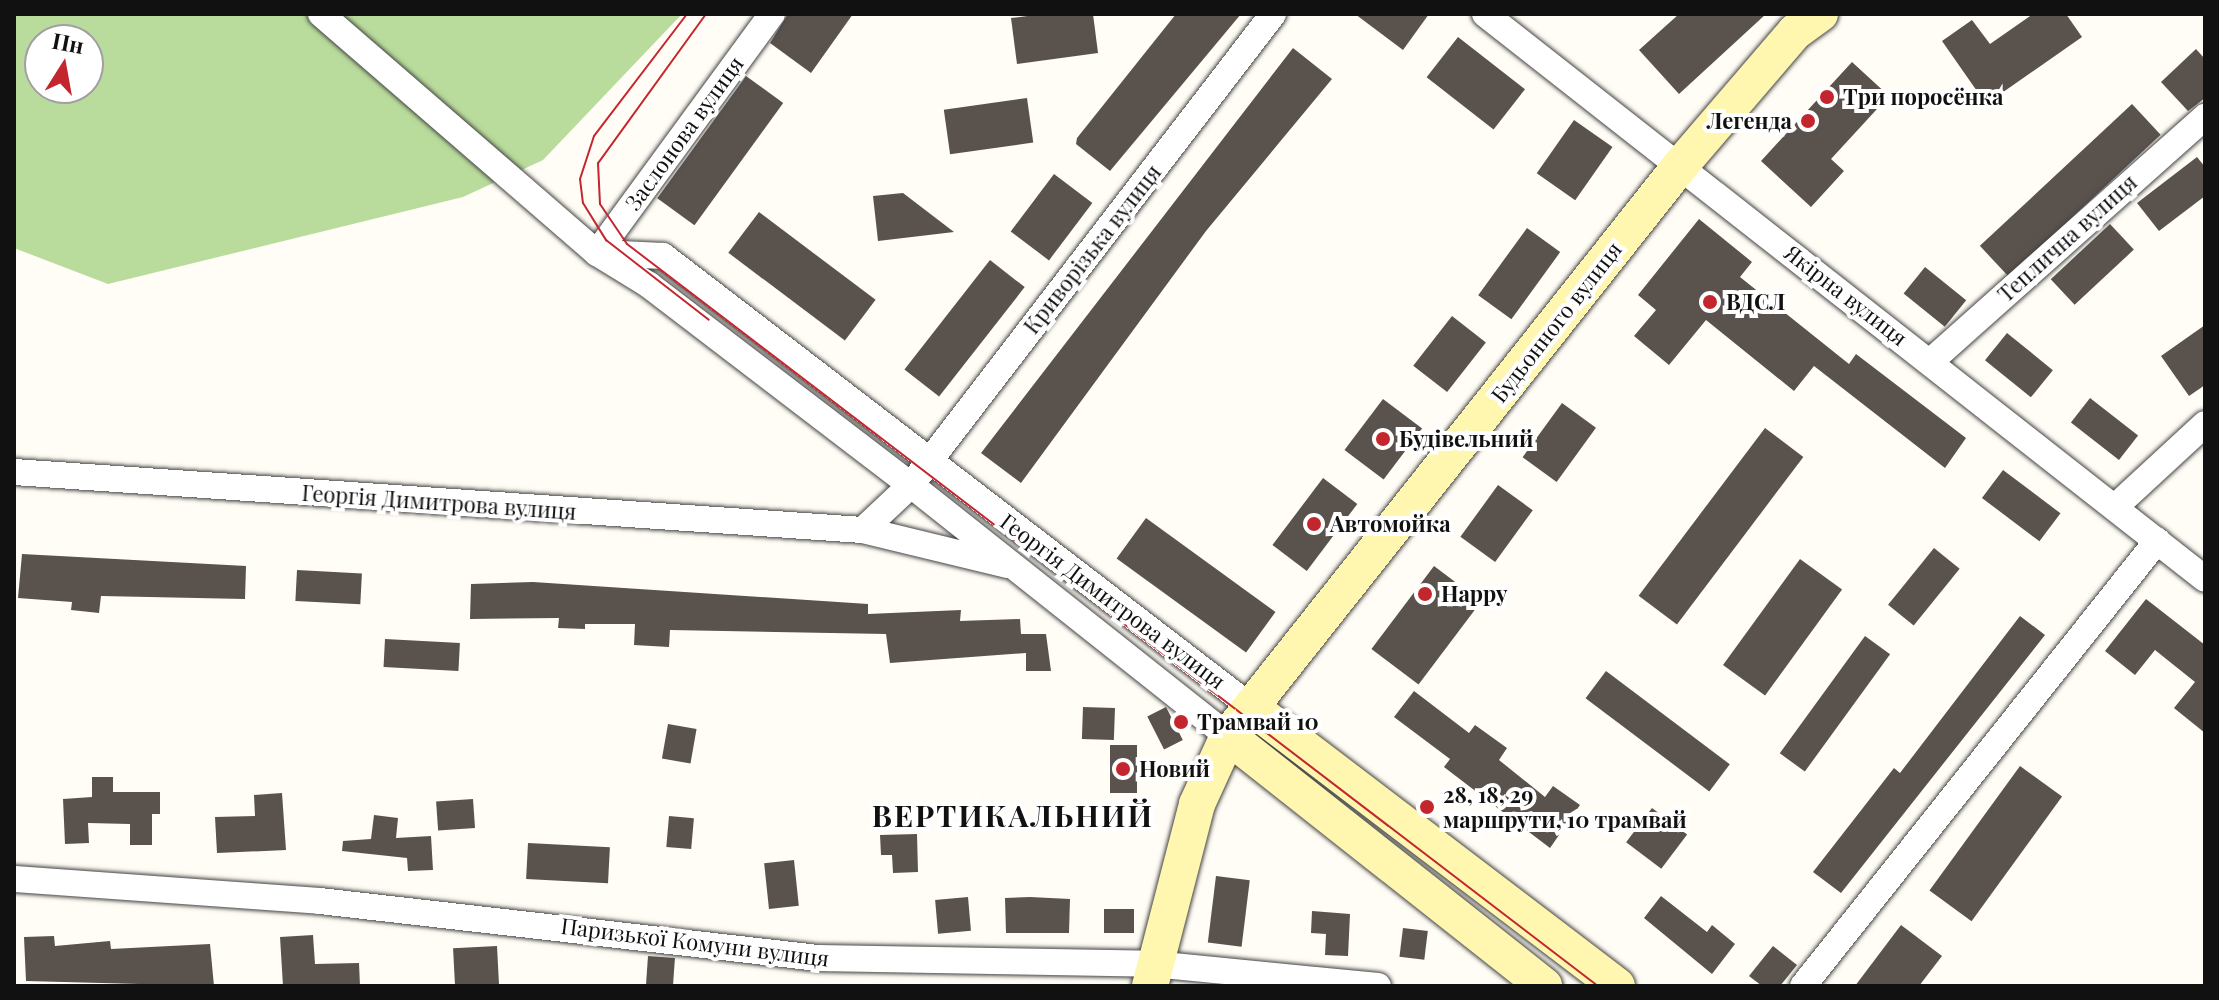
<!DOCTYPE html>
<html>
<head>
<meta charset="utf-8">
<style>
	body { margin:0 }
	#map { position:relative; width:2219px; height:1000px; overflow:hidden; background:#fffdf5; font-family:"Playfair Display",serif }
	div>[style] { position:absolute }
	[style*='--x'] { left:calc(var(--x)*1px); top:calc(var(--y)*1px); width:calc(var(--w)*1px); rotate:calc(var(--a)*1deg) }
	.forest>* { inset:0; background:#b9dc9c }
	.building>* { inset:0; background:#5a524d; transform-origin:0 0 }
	.roads { filter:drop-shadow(0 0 2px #444) drop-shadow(0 0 2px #444) }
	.street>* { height:26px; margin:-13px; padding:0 13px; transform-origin:13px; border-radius:13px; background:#fff }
	.secondary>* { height:36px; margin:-18px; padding:0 18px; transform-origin:18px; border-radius:18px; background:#fff6b0 }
	.tram>* { height:2px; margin:-1px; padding:0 1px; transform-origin:1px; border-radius:1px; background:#c4262e }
	.dots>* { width:22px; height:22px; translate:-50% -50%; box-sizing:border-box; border:4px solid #fff; border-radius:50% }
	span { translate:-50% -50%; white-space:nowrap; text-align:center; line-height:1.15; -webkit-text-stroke:8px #fff; paint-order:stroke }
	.poi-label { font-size:22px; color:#111; font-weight:700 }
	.left { translate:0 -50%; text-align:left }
	.right { translate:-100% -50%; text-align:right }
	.street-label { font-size:22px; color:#111 }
	.district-label { font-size:30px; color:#111; font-weight:700; letter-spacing:2px }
	.frame { position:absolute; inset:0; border:16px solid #111; pointer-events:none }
	.north { position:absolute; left:24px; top:24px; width:80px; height:80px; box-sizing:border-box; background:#fff; border:2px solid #a0a0a0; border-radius:50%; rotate:11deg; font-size:22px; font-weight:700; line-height:32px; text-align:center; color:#111 }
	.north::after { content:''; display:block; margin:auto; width:28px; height:36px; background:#c4262e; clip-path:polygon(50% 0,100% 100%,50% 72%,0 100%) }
</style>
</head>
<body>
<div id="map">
	<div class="forest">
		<i style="clip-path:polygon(evenodd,14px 14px,682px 14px,543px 160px,463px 197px,108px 284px,14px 248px,14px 14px,40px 40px,88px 40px,88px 88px,40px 88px,40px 40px)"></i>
	</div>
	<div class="building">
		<i style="clip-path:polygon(788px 14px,853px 14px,811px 73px,770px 43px)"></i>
		<i style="clip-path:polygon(1043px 14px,1093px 14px,1098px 53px,1017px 64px,1011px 18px)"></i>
		<i style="clip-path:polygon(1176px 14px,1241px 14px,1110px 171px,1076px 144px,1077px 138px)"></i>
		<i style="clip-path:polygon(1355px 14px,1429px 14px,1403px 50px)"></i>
		<i style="clip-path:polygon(1679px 14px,1766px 14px,1679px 94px,1639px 50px)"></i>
		<i style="clip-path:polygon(2033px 14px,2066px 14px,2082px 37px,1986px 104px,1942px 41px,1972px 20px,1990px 44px)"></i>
		<i style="left:1458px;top:37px;width:85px;height:51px;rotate:38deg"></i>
		<i style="clip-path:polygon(1293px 48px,1332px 79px,1206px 231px,1021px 483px,981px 453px)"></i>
		<i style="clip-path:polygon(2196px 49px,2205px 59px,2205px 98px,2188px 111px,2161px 82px)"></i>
		<i style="clip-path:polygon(1852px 62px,1889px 96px,1831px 159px,1844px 171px,1811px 207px,1761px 161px)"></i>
		<i style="left:746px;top:76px;width:46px;height:151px;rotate:36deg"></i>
		<i style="left:1027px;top:98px;width:45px;height:84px;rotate:82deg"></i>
		<i style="left:2132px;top:104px;width:42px;height:208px;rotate:47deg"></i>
		<i style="left:1574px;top:120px;width:47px;height:65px;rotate:35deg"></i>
		<i style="clip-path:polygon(2197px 157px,2205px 167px,2205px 196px,2159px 231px,2137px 203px)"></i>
		<i style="left:1054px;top:174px;width:48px;height:72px;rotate:37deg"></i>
		<i style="clip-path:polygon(903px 193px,954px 232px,878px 241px,873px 196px)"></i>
		<i style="left:759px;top:212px;width:146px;height:51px;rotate:37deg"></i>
		<i style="clip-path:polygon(1699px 219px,1752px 262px,1740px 277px,1849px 364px,1856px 354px,1966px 438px,1945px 468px,1814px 366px,1794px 391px,1706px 320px,1669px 365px,1634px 336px,1656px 310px,1638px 295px)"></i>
		<i style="left:2110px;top:224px;width:35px;height:81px;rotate:47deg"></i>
		<i style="left:1527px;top:228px;width:41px;height:83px;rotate:36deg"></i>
		<i style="left:990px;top:260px;width:44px;height:139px;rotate:38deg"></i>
		<i style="left:1925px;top:267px;width:53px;height:34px;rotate:39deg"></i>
		<i style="left:1452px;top:316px;width:43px;height:63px;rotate:38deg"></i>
		<i style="clip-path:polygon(2205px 325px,2205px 385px,2189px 396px,2161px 356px)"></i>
		<i style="left:2007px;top:333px;width:59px;height:35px;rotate:39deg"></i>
		<i style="left:2090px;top:398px;width:61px;height:31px;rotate:38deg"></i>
		<i style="left:1383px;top:399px;width:49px;height:64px;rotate:37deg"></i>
		<i style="left:1562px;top:403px;width:42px;height:67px;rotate:36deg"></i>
		<i style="left:1765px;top:428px;width:48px;height:210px;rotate:37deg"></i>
		<i style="left:2003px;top:470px;width:72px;height:35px;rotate:37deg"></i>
		<i style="left:1323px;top:478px;width:43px;height:84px;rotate:37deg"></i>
		<i style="left:1498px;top:485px;width:43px;height:64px;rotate:36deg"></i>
		<i style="left:1146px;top:518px;width:160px;height:50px;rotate:36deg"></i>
		<i style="left:1934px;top:548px;width:33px;height:73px;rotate:39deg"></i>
		<i style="clip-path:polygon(22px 554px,246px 566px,245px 599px,101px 596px,99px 613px,71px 610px,72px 602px,18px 598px)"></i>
		<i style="left:1800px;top:559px;width:52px;height:131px;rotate:36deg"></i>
		<i style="left:1434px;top:566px;width:59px;height:104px;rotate:37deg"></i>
		<i style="left:297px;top:570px;width:65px;height:31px;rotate:3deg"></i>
		<i style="clip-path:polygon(533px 582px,868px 604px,868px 614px,961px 610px,960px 621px,1020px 619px,1021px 634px,1046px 634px,1051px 671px,1026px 671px,1026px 653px,890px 663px,886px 634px,670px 630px,669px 647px,634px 645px,635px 624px,585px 624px,585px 629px,558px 628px,559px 618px,470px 619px,471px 584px)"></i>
		<i style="clip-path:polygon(2146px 599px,2205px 645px,2205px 733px,2174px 708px,2195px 682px,2155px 650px,2135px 675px,2105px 651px)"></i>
		<i style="clip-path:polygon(2020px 616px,2045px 635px,1841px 893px,1813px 872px,1894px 768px,1900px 773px)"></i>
		<i style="left:1865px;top:636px;width:31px;height:145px;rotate:36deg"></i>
		<i style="left:385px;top:639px;width:75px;height:28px;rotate:3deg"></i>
		<i style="left:1606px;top:671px;width:155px;height:34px;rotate:37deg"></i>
		<i style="clip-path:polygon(1414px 691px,1469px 733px,1475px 725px,1507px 748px,1499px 760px,1545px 797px,1553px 786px,1580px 805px,1550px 848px,1444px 767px,1450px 759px,1394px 717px)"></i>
		<i style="left:1083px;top:707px;width:32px;height:32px;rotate:2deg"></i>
		<i style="left:1166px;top:707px;width:37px;height:21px;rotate:63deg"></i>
		<i style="left:668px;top:724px;width:29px;height:35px;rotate:10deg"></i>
		<i style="left:1110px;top:745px;width:27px;height:48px"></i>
		<i style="left:2020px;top:766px;width:52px;height:154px;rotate:36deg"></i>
		<i style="clip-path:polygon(92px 777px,113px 777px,113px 792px,160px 792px,160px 814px,152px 814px,152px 845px,130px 845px,130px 824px,88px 823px,89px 843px,65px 844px,63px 799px,92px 797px)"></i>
		<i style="clip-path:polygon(282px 793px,286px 850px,217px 853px,215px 817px,255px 816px,254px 795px)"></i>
		<i style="left:473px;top:799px;width:29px;height:37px;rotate:86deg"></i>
		<i style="left:1652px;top:808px;width:44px;height:43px;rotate:37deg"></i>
		<i style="clip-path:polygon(374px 815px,398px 818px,396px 838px,431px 836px,433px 870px,408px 871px,407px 858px,342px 851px,343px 841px,371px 839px)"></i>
		<i style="left:669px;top:816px;width:25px;height:31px;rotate:5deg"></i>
		<i style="clip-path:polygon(917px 834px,918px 872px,893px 873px,892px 855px,881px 855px,880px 835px)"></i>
		<i style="left:528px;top:843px;width:82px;height:36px;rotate:3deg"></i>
		<i style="left:794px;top:860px;width:46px;height:30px;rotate:84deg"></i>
		<i style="left:1216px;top:876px;width:34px;height:67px;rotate:7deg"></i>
		<i style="clip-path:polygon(1661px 896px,1707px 932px,1712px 925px,1735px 944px,1712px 974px,1644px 918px)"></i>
		<i style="left:968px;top:897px;width:34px;height:33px;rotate:85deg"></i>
		<i style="clip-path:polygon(1030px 897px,1070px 899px,1069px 933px,1006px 933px,1005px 898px)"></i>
		<i style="left:1104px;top:909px;width:30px;height:24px"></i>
		<i style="clip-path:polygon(1312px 911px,1350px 914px,1348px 956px,1325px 955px,1326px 934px,1311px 933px)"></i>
		<i style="clip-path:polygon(1901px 925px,1942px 956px,1919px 986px,1855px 986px)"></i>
		<i style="left:1403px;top:928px;width:25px;height:29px;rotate:7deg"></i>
		<i style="clip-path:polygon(313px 935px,315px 964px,359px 963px,360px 986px,283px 986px,280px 937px)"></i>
		<i style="clip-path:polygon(54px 936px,55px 946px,110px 941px,111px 949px,210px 944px,214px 986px,26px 981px,24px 937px)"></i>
		<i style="left:497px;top:946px;width:40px;height:44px;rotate:87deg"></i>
		<i style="clip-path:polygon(1773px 946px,1797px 965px,1780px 986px,1762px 986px,1749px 976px)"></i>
		<i style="left:648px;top:956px;width:27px;height:30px;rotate:4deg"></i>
	</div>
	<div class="roads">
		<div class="street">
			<i style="--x:321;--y:14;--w:365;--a:40.9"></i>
			<i style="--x:597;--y:253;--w:61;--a:31.6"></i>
			<i style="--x:649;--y:285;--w:330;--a:37.4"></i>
			<i style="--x:911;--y:485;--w:404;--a:38.4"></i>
			<i style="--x:1485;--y:14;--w:915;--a:38.12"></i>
			<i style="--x:597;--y:253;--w:296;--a:-53.8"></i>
			<i style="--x:600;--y:253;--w:63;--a:2.7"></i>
			<i style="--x:663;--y:256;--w:741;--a:37.49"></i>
			<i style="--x:1931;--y:361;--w:367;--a:-41.7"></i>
			<i style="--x:14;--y:472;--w:851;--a:3.91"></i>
			<i style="--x:863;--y:530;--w:149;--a:13.6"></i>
			<i style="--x:2115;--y:507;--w:122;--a:-42.7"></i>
			<i style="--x:863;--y:530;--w:66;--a:-43.2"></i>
			<i style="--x:911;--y:485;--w:594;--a:-52.45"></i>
			<i style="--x:14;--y:879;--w:307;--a:4.1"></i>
			<i style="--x:320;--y:901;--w:501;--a:6.53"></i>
			<i style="--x:818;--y:958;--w:335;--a:1"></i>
			<i style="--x:1153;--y:964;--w:226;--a:5.6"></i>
			<i style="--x:1803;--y:986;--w:569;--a:-51.5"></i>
		</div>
		<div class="secondary">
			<i style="--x:1251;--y:707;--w:460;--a:37.3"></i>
			<i style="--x:1228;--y:736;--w:403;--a:38.3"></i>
			<i style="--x:1150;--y:986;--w:188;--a:-75.5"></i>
			<i style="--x:1197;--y:804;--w:75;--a:-65.5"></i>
			<i style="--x:1228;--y:736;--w:727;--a:-51.59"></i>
			<i style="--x:1680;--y:166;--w:177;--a:-49.4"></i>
			<i style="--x:1795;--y:32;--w:31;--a:-36"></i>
		</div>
	</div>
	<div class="tram">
		<i style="--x:687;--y:14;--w:153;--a:127.3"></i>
		<i style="--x:594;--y:136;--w:45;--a:108"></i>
		<i style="--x:580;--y:179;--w:24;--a:83"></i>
		<i style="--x:583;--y:203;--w:44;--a:58.1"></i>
		<i style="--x:606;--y:240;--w:130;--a:37.8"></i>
		<i style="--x:706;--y:14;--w:184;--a:125.9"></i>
		<i style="--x:598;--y:163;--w:41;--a:87.2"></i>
		<i style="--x:600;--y:204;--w:48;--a:56"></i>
		<i style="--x:627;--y:244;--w:1222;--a:37.39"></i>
	</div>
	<div class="dots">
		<i style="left:1827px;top:97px;background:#c4262e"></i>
		<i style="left:1808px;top:121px;background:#c4262e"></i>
		<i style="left:1710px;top:302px;background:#c4262e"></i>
		<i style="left:1383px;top:439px;background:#c4262e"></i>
		<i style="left:1314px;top:524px;background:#c4262e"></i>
		<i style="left:1425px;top:594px;background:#c4262e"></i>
		<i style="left:1181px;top:722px;background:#c4262e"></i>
		<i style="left:1123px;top:769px;background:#c4262e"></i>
		<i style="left:1427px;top:807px;background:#c4262e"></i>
	</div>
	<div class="poi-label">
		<span class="left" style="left:1843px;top:97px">Три поросёнка</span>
		<span class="right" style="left:1792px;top:121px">Легенда</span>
		<span class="left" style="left:1726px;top:302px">ВДСЛ</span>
		<span class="left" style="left:1399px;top:439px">Будівельний</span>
		<span class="left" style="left:1330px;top:524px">Автомойка</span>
		<span class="left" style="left:1441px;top:594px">Happy</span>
		<span class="left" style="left:1197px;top:722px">Трамвай 10</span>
		<span class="left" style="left:1139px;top:769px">Новий</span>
		<span class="left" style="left:1443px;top:807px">28, 18, 29<br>маршрути, 10 трамвай</span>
	</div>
	<div class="street-label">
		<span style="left:684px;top:133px;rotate:-54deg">Заслонова вулиця</span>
		<span style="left:2067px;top:238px;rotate:-42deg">Теплична вулиця</span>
		<span style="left:1092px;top:249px;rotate:-52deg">Криворізька вулиця</span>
		<span style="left:1846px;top:295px;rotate:38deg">Якірна вулиця</span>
		<span style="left:1556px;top:322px;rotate:-52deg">Будьонного вулиця</span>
		<span style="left:439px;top:502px;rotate:4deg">Георгія Димитрова вулиця</span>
		<span style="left:1113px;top:601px;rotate:37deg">Георгія Димитрова вулиця</span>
		<span style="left:695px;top:942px;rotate:7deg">Паризької Комуни вулиця</span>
	</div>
	<div class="district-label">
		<span style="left:1013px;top:815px">ВЕРТИКАЛЬНИЙ</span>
	</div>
	<div class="frame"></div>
	<div class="north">Пн</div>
</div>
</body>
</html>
